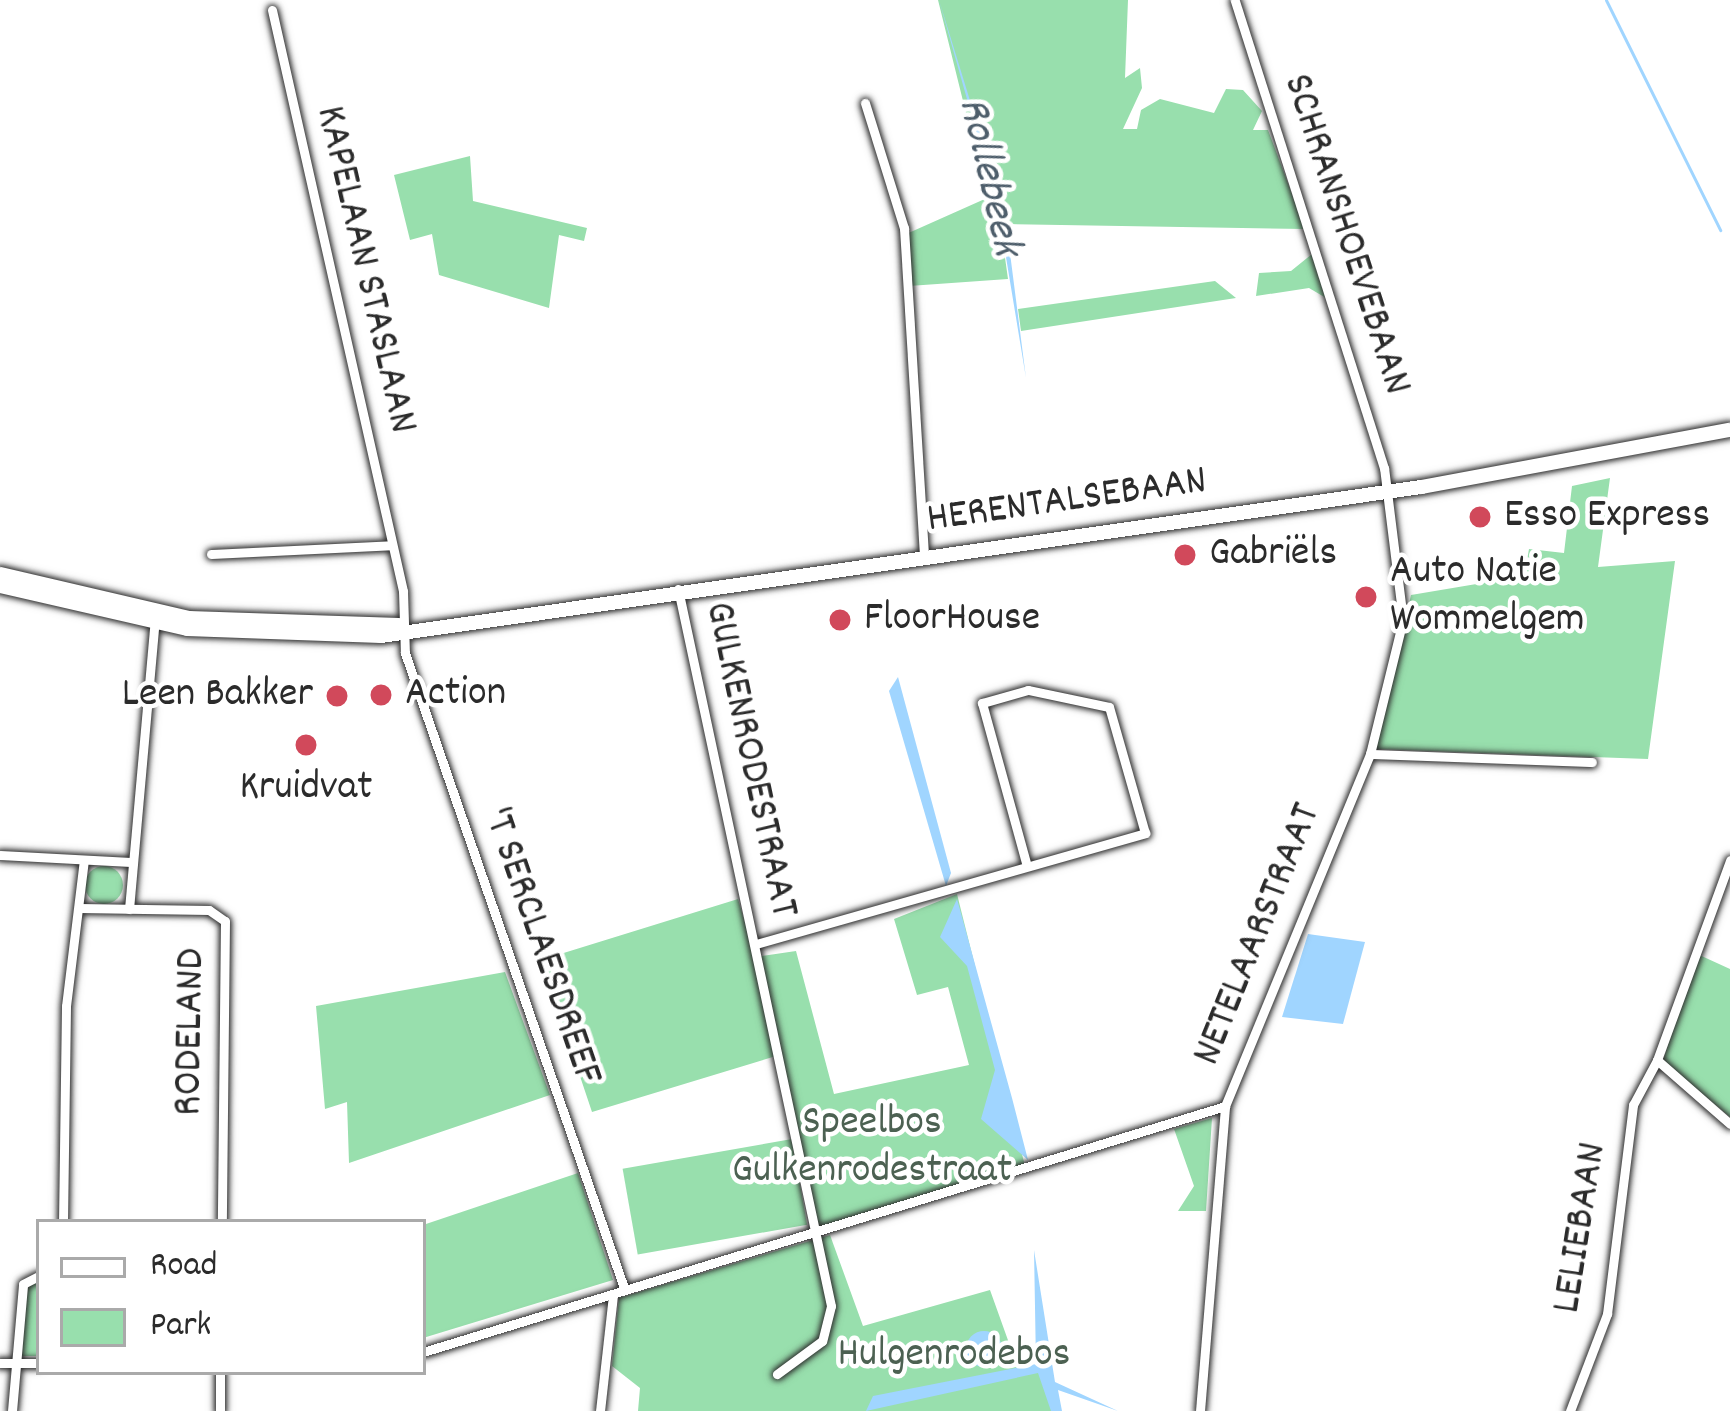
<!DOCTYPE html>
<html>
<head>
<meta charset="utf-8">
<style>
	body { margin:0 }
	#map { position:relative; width:1730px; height:1411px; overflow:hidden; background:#fff; font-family:Dekko,sans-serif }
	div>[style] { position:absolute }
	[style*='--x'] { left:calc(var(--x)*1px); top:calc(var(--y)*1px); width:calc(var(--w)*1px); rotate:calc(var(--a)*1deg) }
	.green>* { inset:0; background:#98dfad; transform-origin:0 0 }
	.round { border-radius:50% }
	.water>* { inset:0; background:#a0d5ff }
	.stream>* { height:3px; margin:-1.5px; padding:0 1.5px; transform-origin:1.5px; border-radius:1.5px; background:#a0d5ff }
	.roads { filter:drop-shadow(0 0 3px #2b2b2b) drop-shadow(0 0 3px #2b2b2b) }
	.minor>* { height:9px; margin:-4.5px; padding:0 4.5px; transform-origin:4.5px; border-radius:4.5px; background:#fff }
	.secondary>* { height:14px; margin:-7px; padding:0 7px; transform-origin:7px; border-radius:7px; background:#fff }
	.dots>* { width:33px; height:33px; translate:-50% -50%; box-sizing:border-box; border:6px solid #fff; border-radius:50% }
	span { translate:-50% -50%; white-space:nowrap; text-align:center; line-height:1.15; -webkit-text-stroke:9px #fff; paint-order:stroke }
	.street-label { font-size:42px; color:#2b2b2b }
	.poi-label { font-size:42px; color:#2b2b2b }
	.left { translate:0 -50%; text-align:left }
	.right { translate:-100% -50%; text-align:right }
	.park-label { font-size:42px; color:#4c6152 }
	.water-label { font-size:45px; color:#4e5e6b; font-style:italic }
	.legend { position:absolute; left:36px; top:1219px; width:390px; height:156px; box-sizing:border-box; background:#fff; border:3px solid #aaa; margin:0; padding:15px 21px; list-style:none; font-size:36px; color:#2b2b2b }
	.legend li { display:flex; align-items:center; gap:24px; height:60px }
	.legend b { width:60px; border:3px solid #aaa }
</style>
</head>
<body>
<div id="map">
	<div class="green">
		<i style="clip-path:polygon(938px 0,1128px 0,1125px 78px,1140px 68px,1142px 88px,1123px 129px,1137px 129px,1141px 110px,1160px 99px,1214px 113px,1226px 89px,1243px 90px,1262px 111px,1253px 130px,1268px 130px,1305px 229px,1007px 224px,999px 215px,1008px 279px,909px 286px,904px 235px,987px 198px)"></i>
		<i style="clip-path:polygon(470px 156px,473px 201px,587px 228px,584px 241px,559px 235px,549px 308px,439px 275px,432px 234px,410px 240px,394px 175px)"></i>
		<i style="clip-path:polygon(1312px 254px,1326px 298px,1309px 288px,1256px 296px,1259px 273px,1291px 271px)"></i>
		<i style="clip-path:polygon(1215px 281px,1236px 298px,1021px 331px,1018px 309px)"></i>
		<i style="clip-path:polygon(1610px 478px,1598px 567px,1675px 561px,1648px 759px,1376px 749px,1411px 595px,1524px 576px,1529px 549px,1564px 553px,1572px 486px)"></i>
		<i class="round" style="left:85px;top:866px;width:38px;height:38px"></i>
		<i style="clip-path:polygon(957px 894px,1025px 1166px,817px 1229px,776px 1056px,592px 1112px,541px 960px,738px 899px,755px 957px,796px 951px,834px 1094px,969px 1065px,948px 987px,917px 995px,894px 919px)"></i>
		<i style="clip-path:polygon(1695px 953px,1730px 969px,1730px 1117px,1663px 1061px)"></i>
		<i style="clip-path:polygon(505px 972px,550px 1095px,349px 1163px,347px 1102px,325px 1109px,316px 1006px)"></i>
		<i style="clip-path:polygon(1212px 1118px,1206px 1211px,1178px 1211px,1194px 1186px,1174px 1129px)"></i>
		<i style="left:792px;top:1139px;width:87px;height:172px;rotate:80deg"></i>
		<i style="clip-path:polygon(578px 1173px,613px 1280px,423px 1338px,423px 1225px)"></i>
		<i style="clip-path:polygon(830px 1235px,863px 1326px,990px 1290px,1014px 1357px,1040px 1368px,1057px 1411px,638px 1411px,640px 1388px,612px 1366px,619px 1298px)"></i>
		<i style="clip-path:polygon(39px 1279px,39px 1356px,22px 1356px,26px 1284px)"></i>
	</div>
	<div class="water">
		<i style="clip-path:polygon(939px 0,1005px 214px,1026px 378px,998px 209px)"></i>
		<i style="clip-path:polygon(898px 677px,951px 873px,946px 886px,889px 691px)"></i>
		<i style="clip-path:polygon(957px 899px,1012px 1098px,1028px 1160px,981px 1119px,995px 1070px,967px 966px,940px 937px)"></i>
		<i style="clip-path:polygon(1308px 934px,1365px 942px,1343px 1024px,1282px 1017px)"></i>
		<i style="clip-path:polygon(1034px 1250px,1055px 1382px,1118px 1411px,1058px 1390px,1062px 1411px,1051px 1411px,1038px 1373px,866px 1411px,873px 1396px,1036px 1364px)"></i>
		<i class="round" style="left:966px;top:1331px;width:36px;height:36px"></i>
	</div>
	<div class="stream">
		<i style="--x:1606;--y:0;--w:257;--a:63.6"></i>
	</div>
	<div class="roads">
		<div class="minor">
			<i style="--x:272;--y:10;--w:596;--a:77.29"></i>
			<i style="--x:403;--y:591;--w:62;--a:88.2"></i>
			<i style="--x:405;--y:653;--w:672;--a:70.97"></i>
			<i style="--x:865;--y:103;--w:131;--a:72.7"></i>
			<i style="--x:904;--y:228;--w:328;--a:86.5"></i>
			<i style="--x:211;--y:554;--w:181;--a:-2.8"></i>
			<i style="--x:678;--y:589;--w:733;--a:77.95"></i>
			<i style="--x:831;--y:1306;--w:36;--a:104"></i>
			<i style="--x:822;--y:1341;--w:56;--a:143.7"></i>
			<i style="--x:1370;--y:754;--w:222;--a:2.1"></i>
			<i style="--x:0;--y:855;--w:131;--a:3.1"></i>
			<i style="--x:79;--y:908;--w:130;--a:0.9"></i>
			<i style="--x:209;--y:910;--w:19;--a:35"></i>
			<i style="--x:225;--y:921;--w:301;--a:90.6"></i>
			<i style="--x:129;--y:909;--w:294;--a:-84.9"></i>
			<i style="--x:756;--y:944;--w:405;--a:-15.9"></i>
			<i style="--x:1145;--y:833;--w:131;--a:-105.9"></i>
			<i style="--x:1109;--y:707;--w:83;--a:-168.1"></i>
			<i style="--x:1028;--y:690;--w:48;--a:164.2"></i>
			<i style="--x:982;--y:703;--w:169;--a:74.6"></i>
			<i style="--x:1657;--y:1060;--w:213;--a:-69.9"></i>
			<i style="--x:1657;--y:1060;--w:97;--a:41.2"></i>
			<i style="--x:63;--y:1222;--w:216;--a:-89.2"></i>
			<i style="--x:66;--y:1006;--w:147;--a:-83"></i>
			<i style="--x:423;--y:1352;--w:839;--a:-17.05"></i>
			<i style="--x:0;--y:1363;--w:39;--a:0"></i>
			<i style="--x:12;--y:1411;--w:127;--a:-85"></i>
			<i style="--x:23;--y:1284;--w:18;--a:-27"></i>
			<i style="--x:220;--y:1411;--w:39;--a:-90"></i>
			<i style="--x:600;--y:1411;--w:117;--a:-83.6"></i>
			<i style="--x:1200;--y:1411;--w:306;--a:-85.3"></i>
			<i style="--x:1225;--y:1106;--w:381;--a:-67.6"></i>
			<i style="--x:1370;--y:754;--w:138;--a:-76.2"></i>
			<i style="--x:1403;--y:620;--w:153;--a:-97.1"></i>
			<i style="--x:1384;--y:468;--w:491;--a:-107.7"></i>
			<i style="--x:1570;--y:1411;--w:104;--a:-69.1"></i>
			<i style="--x:1607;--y:1314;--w:211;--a:-82.9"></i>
			<i style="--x:1633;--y:1105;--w:51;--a:-61.9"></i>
		</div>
		<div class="secondary">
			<i style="--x:0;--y:574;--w:194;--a:13.1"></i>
			<i style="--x:189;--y:618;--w:210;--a:1.9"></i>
			<i style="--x:0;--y:586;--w:192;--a:12.9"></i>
			<i style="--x:187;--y:629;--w:194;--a:2.1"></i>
			<i style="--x:381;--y:636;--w:1051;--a:-8.15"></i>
			<i style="--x:1421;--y:487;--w:314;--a:-10.5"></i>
		</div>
	</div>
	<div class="dots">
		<i style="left:1480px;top:517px;background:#d1495b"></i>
		<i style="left:1185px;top:555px;background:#d1495b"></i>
		<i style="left:1366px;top:597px;background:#d1495b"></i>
		<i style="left:840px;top:620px;background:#d1495b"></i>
		<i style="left:381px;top:695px;background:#d1495b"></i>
		<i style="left:337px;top:696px;background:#d1495b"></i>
		<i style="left:306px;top:745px;background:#d1495b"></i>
	</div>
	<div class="street-label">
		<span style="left:1345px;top:235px;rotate:72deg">SCHRANSHOEVEBAAN</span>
		<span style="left:364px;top:270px;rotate:77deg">KAPELAAN STASLAAN</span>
		<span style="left:1067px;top:502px;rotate:-8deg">HERENTALSEBAAN</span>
		<span style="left:749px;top:760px;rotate:78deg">GULKENRODESTRAAT</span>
		<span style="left:1259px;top:935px;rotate:-68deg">NETELAARSTRAAT</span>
		<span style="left:540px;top:947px;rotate:71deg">'T SERCLAESDREEF</span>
		<span style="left:192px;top:1032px;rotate:-89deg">RODELAND</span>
		<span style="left:1582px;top:1228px;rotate:-81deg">LELIEBAAN</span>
	</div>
	<div class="poi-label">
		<span class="left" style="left:1504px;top:517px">Esso Express</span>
		<span class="left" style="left:1209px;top:555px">Gabriëls</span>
		<span class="left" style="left:1390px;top:597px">Auto Natie<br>Wommelgem</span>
		<span class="left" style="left:864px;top:620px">FloorHouse</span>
		<span class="left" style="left:405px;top:695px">Action</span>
		<span class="right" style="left:313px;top:696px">Leen Bakker</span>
		<span style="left:306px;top:789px">Kruidvat</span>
	</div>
	<div class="park-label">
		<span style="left:872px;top:1148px">Speelbos<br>Gulkenrodestraat</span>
		<span style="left:954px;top:1356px">Hulgenrodebos</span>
	</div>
	<div class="water-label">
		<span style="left:987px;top:177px;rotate:77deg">Rollebeek</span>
	</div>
	<ul class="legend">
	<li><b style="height:15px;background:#fff"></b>Road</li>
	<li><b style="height:33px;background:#98dfad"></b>Park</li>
	</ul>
</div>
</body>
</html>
